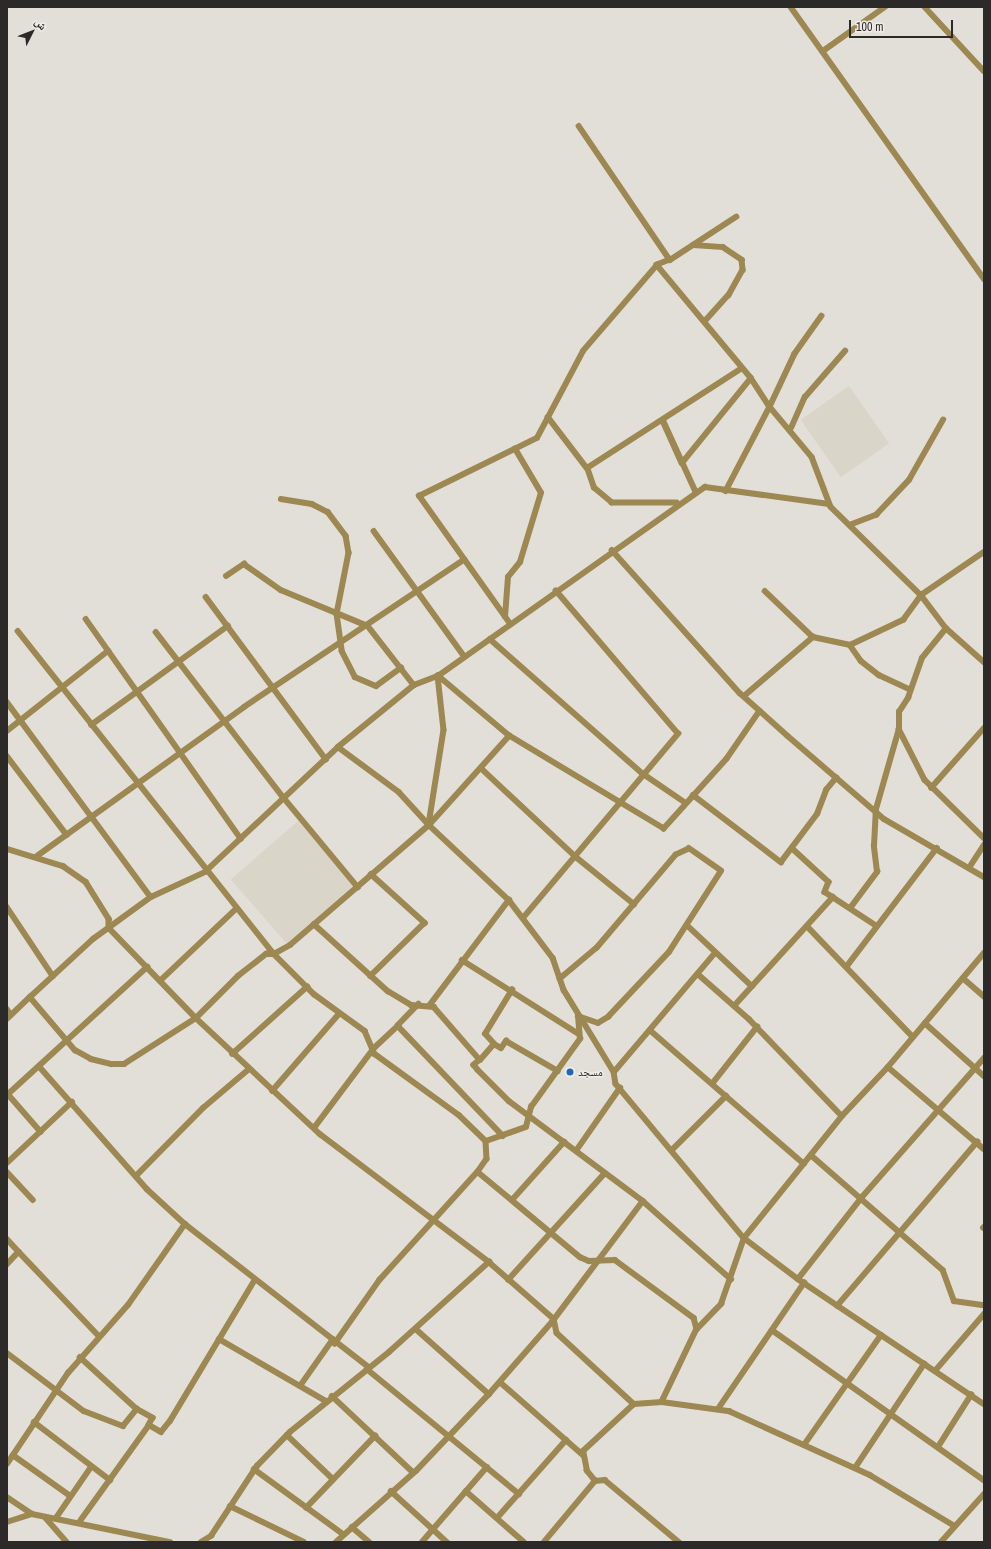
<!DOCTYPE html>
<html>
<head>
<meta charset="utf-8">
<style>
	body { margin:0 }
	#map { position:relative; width:991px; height:1549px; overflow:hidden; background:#e2dfd9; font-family:"Archivo Narrow","Noto Naskh Arabic",sans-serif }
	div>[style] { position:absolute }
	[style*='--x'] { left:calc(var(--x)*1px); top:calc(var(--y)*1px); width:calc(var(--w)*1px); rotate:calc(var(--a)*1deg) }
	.built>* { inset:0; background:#d9d5c8; transform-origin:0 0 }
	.minor>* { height:5.5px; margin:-2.75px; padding:0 2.75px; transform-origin:2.75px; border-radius:2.75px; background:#9d8852 }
	.dots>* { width:11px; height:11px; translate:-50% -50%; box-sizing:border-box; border:2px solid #efece6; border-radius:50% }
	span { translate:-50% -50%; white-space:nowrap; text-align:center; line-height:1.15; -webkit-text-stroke:3px #efece6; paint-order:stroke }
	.poi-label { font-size:11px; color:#2b2a28 }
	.left { translate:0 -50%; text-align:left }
	.frame { position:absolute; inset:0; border:8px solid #2b2a28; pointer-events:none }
	.north { position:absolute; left:12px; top:12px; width:40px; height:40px; -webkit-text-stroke:3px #efece6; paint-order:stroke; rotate:48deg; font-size:11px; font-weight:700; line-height:16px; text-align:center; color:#2b2a28 }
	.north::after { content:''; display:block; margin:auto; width:14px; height:18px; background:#2b2a28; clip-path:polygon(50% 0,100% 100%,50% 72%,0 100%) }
	.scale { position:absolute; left:849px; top:20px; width:104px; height:18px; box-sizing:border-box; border:2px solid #2b2a28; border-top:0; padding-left:5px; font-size:12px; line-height:14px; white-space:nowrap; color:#2b2a28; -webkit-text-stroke:3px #efece6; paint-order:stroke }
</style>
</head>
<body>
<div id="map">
	<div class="built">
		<i style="left:849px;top:386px;width:70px;height:59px;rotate:55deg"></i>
		<i style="left:298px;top:821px;width:85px;height:89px;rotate:49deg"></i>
	</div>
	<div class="minor">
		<i style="--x:791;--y:7;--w:334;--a:54.6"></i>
		<i style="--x:925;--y:7;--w:87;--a:47.3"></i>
		<i style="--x:823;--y:51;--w:76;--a:-35.4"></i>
		<i style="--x:579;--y:126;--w:162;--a:55.8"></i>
		<i style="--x:670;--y:260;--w:14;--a:159"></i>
		<i style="--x:657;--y:265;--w:147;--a:50.2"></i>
		<i style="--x:751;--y:378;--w:35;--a:57"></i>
		<i style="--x:770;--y:407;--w:95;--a:117.6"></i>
		<i style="--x:693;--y:245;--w:30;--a:4"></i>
		<i style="--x:723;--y:247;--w:23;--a:34"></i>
		<i style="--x:742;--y:260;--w:10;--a:84"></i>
		<i style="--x:743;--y:270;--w:29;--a:119"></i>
		<i style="--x:729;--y:295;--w:36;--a:132"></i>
		<i style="--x:670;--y:260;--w:79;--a:-33.1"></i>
		<i style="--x:822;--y:316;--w:47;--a:125.4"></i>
		<i style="--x:795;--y:354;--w:59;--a:115.3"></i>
		<i style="--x:770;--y:407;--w:65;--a:50"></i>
		<i style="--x:812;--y:457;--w:53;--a:69.2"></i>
		<i style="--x:831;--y:507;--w:126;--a:44.4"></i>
		<i style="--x:921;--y:595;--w:41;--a:52.9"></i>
		<i style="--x:946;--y:628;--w:51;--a:41.8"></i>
		<i style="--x:548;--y:417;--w:64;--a:52.6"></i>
		<i style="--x:791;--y:428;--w:34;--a:-66"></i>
		<i style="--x:805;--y:397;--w:61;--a:-49"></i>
		<i style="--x:696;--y:493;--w:79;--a:-114.6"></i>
		<i style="--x:663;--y:421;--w:46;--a:65.7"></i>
		<i style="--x:682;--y:463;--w:109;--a:-50.9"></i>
		<i style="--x:281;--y:499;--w:31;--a:9"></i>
		<i style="--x:312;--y:504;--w:18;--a:27"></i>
		<i style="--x:328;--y:512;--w:30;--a:53"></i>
		<i style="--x:346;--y:536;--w:17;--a:80"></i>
		<i style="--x:349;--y:553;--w:62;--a:101.1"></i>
		<i style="--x:337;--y:614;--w:37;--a:82"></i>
		<i style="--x:342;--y:651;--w:29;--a:63"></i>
		<i style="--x:355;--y:677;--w:23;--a:23"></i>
		<i style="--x:376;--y:686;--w:31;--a:-36"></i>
		<i style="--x:677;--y:503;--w:65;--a:180"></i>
		<i style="--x:612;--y:503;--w:23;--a:-140"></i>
		<i style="--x:594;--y:488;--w:21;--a:-109"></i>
		<i style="--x:587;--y:468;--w:184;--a:-32.8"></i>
		<i style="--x:852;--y:524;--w:26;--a:-21"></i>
		<i style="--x:876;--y:515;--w:48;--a:-46.7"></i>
		<i style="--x:909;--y:480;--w:69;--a:-60.5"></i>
		<i style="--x:374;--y:531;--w:155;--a:54.2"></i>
		<i style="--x:612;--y:550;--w:192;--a:48.2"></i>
		<i style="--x:740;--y:693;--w:64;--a:41.9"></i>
		<i style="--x:788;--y:736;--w:127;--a:40.8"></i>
		<i style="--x:884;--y:819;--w:116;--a:30.1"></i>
		<i style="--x:226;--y:576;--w:22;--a:-34"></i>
		<i style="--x:244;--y:564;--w:45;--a:35.1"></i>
		<i style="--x:281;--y:590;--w:94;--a:22.5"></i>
		<i style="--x:368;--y:626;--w:75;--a:52.1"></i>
		<i style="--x:765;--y:591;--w:66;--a:43.8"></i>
		<i style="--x:813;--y:637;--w:38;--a:12"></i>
		<i style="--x:850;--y:645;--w:59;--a:-25.3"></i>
		<i style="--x:903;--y:620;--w:31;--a:-54"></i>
		<i style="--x:921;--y:595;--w:76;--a:-34.3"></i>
		<i style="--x:206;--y:597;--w:202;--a:53.5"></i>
		<i style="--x:505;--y:617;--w:40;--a:-85.7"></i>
		<i style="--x:508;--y:577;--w:19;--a:-51"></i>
		<i style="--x:520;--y:562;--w:72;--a:-73.1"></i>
		<i style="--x:541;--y:493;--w:51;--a:-120.6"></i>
		<i style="--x:86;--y:619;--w:269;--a:54.8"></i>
		<i style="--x:510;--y:624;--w:157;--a:-125.4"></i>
		<i style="--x:419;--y:496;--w:131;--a:-26.2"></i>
		<i style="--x:537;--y:438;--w:98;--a:-62.1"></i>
		<i style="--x:583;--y:351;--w:113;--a:-49.3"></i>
		<i style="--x:18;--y:631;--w:412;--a:51.6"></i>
		<i style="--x:274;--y:954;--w:57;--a:45"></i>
		<i style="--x:314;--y:994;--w:63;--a:36"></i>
		<i style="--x:365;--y:1031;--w:25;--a:67"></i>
		<i style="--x:375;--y:1054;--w:104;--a:36"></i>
		<i style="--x:459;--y:1115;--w:37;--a:44"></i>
		<i style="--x:486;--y:1141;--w:18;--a:87"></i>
		<i style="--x:487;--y:1159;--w:16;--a:125"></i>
		<i style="--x:478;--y:1172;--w:146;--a:132.2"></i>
		<i style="--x:380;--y:1280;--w:78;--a:125.1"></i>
		<i style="--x:156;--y:632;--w:210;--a:52.4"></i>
		<i style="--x:284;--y:798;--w:116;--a:50.3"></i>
		<i style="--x:490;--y:639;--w:203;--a:41.4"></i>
		<i style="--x:642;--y:773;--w:53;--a:34.3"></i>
		<i style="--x:850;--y:645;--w:19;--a:55"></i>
		<i style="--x:861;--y:661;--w:23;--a:38"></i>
		<i style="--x:879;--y:675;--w:33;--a:25"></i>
		<i style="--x:744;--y:696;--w:91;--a:-40.5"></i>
		<i style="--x:7;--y:702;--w:242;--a:53.6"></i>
		<i style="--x:760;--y:711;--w:58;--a:124.5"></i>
		<i style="--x:727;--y:759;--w:94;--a:132"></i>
		<i style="--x:664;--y:829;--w:181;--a:-149"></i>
		<i style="--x:509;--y:736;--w:93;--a:-139.8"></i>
		<i style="--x:438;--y:676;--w:327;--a:-35.3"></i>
		<i style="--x:705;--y:487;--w:125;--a:7.8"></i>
		<i style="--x:91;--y:725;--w:169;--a:-35.9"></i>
		<i style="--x:899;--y:729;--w:57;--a:63"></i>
		<i style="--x:925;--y:780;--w:83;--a:44.5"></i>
		<i style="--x:7;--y:731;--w:129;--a:-38.4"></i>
		<i style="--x:338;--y:747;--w:98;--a:-39.2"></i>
		<i style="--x:414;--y:685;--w:26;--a:-21"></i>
		<i style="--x:438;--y:676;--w:54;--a:83.7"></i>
		<i style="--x:444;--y:730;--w:96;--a:99"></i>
		<i style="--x:7;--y:756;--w:99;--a:52.8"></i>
		<i style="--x:482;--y:769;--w:129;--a:43.1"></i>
		<i style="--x:576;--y:857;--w:75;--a:39"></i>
		<i style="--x:931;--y:788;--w:80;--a:-48.5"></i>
		<i style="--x:693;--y:795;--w:111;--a:37.3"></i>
		<i style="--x:781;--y:862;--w:60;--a:-53.1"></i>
		<i style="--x:817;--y:814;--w:26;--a:-69"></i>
		<i style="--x:826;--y:790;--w:16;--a:-50"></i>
		<i style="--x:792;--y:848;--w:50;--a:42.6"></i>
		<i style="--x:829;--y:882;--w:11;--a:112"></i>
		<i style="--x:825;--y:892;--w:62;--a:33.2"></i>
		<i style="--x:7;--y:849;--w:59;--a:16.9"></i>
		<i style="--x:63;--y:866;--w:28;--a:35"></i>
		<i style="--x:86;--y:882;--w:44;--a:58.1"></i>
		<i style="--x:109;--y:919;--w:9;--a:90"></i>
		<i style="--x:109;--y:928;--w:125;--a:46"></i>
		<i style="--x:196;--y:1018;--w:59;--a:-45"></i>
		<i style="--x:238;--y:976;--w:36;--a:-38"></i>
		<i style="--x:266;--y:954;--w:8;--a:0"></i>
		<i style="--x:274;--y:954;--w:18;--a:-29"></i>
		<i style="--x:290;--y:945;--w:184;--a:-40.8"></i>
		<i style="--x:429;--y:825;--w:120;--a:-48"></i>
		<i style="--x:37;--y:856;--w:255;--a:-35.7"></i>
		<i style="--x:244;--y:707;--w:265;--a:-33.8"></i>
		<i style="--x:969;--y:868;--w:27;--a:-57"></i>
		<i style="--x:371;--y:874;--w:73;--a:42.2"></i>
		<i style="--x:425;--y:923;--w:76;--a:135.5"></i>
		<i style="--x:7;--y:907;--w:83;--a:56.3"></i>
		<i style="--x:851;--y:907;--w:44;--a:-53.4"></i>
		<i style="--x:877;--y:872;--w:26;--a:-97"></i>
		<i style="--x:874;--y:846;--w:37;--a:-87"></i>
		<i style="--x:876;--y:809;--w:83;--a:-74"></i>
		<i style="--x:899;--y:729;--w:17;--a:-90"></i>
		<i style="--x:899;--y:712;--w:17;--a:-57"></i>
		<i style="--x:908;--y:698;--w:42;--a:-70.7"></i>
		<i style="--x:922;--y:658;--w:38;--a:-51"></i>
		<i style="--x:523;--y:918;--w:241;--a:-49.9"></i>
		<i style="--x:678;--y:734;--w:188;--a:-130.5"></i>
		<i style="--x:314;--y:924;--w:100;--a:42.2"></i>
		<i style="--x:388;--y:991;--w:27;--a:31"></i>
		<i style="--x:411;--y:1005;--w:23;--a:5"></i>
		<i style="--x:434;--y:1007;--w:70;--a:49"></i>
		<i style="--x:480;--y:1060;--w:8;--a:140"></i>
		<i style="--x:474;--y:1065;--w:6;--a:51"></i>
		<i style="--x:478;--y:1070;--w:44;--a:45"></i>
		<i style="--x:509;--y:1101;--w:167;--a:36.7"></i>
		<i style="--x:643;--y:1201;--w:118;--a:41.6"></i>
		<i style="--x:688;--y:926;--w:88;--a:43.2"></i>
		<i style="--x:807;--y:926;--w:153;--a:46.3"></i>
		<i style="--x:462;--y:960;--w:138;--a:32.3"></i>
		<i style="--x:847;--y:966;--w:148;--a:-52.7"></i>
		<i style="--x:698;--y:974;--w:68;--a:41.4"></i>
		<i style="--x:749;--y:1019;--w:134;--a:46.2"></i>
		<i style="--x:963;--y:978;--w:28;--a:41"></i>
		<i style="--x:160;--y:981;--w:105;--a:-43.5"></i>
		<i style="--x:30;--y:997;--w:86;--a:-42.6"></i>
		<i style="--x:93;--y:939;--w:72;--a:-35.9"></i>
		<i style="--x:151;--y:897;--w:60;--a:-24.8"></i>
		<i style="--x:205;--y:872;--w:183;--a:-43.2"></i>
		<i style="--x:338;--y:747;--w:76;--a:36.4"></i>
		<i style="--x:399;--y:792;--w:45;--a:47.7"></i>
		<i style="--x:429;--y:825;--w:110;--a:43.2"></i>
		<i style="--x:509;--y:900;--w:73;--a:52.8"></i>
		<i style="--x:553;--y:958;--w:34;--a:71"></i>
		<i style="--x:564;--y:990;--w:96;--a:58.6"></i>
		<i style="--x:614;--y:1072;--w:12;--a:81"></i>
		<i style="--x:616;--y:1084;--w:200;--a:50.3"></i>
		<i style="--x:744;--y:1238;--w:68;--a:37.2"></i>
		<i style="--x:798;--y:1279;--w:224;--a:33.9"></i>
		<i style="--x:419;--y:1004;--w:30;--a:134"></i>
		<i style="--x:398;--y:1026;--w:152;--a:46.3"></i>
		<i style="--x:429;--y:1006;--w:133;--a:-53"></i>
		<i style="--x:734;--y:1006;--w:147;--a:-47.8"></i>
		<i style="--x:7;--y:1009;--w:7;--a:56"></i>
		<i style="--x:7;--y:1019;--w:32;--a:-44"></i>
		<i style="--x:30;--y:997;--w:70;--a:49.7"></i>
		<i style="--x:75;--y:1050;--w:18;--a:29"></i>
		<i style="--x:91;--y:1059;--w:21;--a:14"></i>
		<i style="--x:111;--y:1064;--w:13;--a:0"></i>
		<i style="--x:124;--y:1064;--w:85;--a:-32.6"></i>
		<i style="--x:196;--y:1018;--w:170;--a:43.1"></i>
		<i style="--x:320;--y:1134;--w:212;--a:37.1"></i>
		<i style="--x:489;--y:1262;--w:86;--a:41.2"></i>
		<i style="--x:554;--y:1319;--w:14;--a:78"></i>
		<i style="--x:557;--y:1333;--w:105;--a:42.7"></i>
		<i style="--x:634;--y:1404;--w:28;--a:-4"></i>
		<i style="--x:662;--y:1402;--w:68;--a:7.7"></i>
		<i style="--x:729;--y:1411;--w:155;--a:24.4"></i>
		<i style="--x:870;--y:1475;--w:99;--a:31"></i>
		<i style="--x:925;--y:1023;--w:79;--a:41.9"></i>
		<i style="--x:650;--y:1030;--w:204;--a:41"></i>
		<i style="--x:494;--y:1044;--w:13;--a:-132"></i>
		<i style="--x:485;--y:1034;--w:52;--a:-58.5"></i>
		<i style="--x:232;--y:1054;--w:101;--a:-41.8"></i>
		<i style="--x:480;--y:1060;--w:21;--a:-49"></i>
		<i style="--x:494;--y:1044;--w:8;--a:30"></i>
		<i style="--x:501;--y:1048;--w:9;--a:-54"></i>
		<i style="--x:506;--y:1041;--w:60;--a:30"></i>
		<i style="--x:39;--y:1066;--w:164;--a:48.7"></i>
		<i style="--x:147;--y:1189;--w:52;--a:42.6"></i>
		<i style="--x:185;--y:1224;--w:233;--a:37.9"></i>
		<i style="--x:888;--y:1067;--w:126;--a:40.5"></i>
		<i style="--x:614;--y:1072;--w:155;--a:-49.7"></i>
		<i style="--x:712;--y:1084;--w:73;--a:-51.7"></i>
		<i style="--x:272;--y:1091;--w:102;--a:-49"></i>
		<i style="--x:8;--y:1094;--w:50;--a:49"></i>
		<i style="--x:7;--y:1095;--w:190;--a:-42.4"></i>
		<i style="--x:314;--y:1128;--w:100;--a:-53.1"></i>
		<i style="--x:374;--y:1048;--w:33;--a:-43"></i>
		<i style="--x:486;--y:1141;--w:42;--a:-19.3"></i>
		<i style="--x:526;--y:1127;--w:21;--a:-76"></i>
		<i style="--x:531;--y:1107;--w:84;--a:-54.2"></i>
		<i style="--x:580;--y:1039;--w:23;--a:-95"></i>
		<i style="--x:578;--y:1016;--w:21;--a:19"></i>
		<i style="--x:598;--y:1023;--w:12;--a:-31"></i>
		<i style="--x:608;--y:1017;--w:89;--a:-46.8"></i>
		<i style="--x:669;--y:952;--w:96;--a:-57.3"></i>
		<i style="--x:721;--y:871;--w:39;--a:-145"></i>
		<i style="--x:689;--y:849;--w:14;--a:155"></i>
		<i style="--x:676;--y:855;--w:122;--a:130.3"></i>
		<i style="--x:597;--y:948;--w:48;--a:140"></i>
		<i style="--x:673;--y:1149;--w:75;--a:-45"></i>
		<i style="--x:576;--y:1151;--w:77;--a:-55.1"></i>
		<i style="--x:811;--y:1155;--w:175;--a:41.1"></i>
		<i style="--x:943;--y:1270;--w:33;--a:70"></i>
		<i style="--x:954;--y:1301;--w:30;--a:8"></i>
		<i style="--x:7;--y:1163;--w:89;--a:-43.2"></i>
		<i style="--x:7;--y:1172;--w:38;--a:47"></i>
		<i style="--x:478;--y:1172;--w:133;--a:39.8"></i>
		<i style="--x:580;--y:1257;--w:10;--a:24"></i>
		<i style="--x:589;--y:1261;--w:26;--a:-2"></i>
		<i style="--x:615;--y:1260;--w:98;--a:36.3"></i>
		<i style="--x:694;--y:1318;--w:11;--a:75"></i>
		<i style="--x:697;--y:1329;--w:81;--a:115.6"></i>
		<i style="--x:137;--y:1175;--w:94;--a:-45.4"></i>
		<i style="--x:203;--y:1108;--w:59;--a:-40.2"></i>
		<i style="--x:512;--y:1200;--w:78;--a:-48.1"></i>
		<i style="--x:983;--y:1228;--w:1;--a:-45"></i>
		<i style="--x:7;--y:1239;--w:18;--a:47"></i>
		<i style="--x:19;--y:1252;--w:18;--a:133"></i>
		<i style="--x:19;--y:1252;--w:116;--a:46.4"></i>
		<i style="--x:798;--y:1279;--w:104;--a:-52"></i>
		<i style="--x:862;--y:1197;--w:185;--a:-48.7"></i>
		<i style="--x:508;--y:1280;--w:144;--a:-47.8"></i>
		<i style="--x:837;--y:1306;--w:216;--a:-49.5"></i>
		<i style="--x:416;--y:1329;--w:98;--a:41.7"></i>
		<i style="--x:697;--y:1329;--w:35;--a:-46"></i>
		<i style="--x:721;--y:1304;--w:70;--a:-70.8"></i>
		<i style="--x:744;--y:1238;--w:156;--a:-51.2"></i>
		<i style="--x:842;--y:1116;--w:67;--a:-46.8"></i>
		<i style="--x:888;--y:1067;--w:149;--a:-49.9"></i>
		<i style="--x:772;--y:1330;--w:260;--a:35.3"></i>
		<i style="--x:219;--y:1339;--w:124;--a:30.1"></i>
		<i style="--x:7;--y:1353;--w:96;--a:37"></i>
		<i style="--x:84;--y:1411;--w:42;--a:21"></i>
		<i style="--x:123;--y:1426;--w:22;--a:-51"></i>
		<i style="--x:80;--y:1357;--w:77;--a:42.4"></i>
		<i style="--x:137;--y:1409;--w:18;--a:29"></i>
		<i style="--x:153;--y:1418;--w:8;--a:120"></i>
		<i style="--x:367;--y:1369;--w:197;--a:39.4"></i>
		<i style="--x:935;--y:1371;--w:75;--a:-49.3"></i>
		<i style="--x:500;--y:1382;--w:111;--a:41.3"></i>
		<i style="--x:300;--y:1386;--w:57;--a:-54.9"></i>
		<i style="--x:332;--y:1396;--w:112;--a:43.2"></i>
		<i style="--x:718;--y:1409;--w:153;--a:-55.7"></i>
		<i style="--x:34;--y:1422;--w:96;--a:37.3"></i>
		<i style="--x:287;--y:1435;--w:64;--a:43.7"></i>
		<i style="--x:804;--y:1445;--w:134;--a:-55"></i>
		<i style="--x:938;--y:1447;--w:62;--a:-57.6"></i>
		<i style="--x:13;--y:1455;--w:69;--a:35.5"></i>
		<i style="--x:7;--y:1464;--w:110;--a:-56.2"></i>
		<i style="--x:68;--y:1373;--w:91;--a:-48.6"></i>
		<i style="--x:128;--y:1305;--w:99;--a:-54.9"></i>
		<i style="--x:855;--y:1468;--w:125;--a:-56.4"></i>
		<i style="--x:254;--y:1469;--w:110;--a:36.1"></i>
		<i style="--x:595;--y:1481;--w:10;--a:-6"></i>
		<i style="--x:605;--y:1480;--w:97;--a:40"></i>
		<i style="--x:391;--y:1491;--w:76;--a:42.3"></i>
		<i style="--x:466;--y:1491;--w:77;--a:41.3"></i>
		<i style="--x:7;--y:1497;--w:30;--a:34"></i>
		<i style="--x:230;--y:1506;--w:82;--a:25.9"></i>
		<i style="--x:306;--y:1508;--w:100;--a:-46.2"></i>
		<i style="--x:46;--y:1518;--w:32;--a:49"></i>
		<i style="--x:56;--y:1518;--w:62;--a:-55.5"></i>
		<i style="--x:497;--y:1518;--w:104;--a:-48.5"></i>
		<i style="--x:80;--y:1521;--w:118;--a:-54.3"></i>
		<i style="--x:149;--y:1425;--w:14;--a:30"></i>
		<i style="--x:161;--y:1432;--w:14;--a:-51"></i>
		<i style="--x:170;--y:1421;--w:163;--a:-59"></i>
		<i style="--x:7;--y:1522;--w:26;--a:-18"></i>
		<i style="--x:32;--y:1514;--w:141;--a:11.5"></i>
		<i style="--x:352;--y:1527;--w:23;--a:41"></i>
		<i style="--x:201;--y:1542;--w:12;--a:-31"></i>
		<i style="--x:211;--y:1536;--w:84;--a:-56.7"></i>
		<i style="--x:257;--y:1466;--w:47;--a:-45.9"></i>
		<i style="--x:290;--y:1432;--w:127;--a:-38.9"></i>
		<i style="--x:389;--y:1352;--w:135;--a:-42"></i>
		<i style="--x:336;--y:1542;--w:107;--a:-41.6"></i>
		<i style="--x:416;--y:1471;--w:106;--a:-46.5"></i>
		<i style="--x:489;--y:1394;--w:96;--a:-48.8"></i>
		<i style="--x:552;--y:1322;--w:151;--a:-53.1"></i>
		<i style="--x:422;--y:1542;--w:99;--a:-49.1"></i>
		<i style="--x:544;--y:1542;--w:80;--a:-50.1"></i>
		<i style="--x:595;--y:1481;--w:13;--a:-129"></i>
		<i style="--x:587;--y:1471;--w:20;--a:-101"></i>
		<i style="--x:583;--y:1451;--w:69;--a:-42.7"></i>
		<i style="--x:941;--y:1542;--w:64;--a:-48.1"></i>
	</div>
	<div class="dots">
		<i style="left:570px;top:1072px;background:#1b69b8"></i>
	</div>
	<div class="poi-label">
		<span class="left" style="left:578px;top:1072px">مسجد</span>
	</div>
	<div class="frame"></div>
	<div class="north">ش</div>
	<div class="scale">100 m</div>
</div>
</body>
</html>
